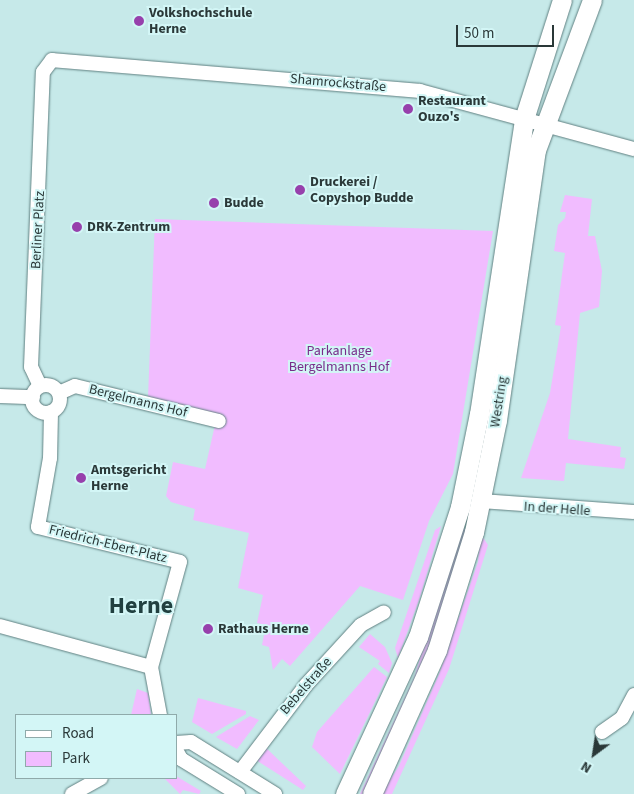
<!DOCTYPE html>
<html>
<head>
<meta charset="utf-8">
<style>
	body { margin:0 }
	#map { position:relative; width:634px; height:794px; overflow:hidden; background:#c6e9e9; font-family:"Source Sans 3",sans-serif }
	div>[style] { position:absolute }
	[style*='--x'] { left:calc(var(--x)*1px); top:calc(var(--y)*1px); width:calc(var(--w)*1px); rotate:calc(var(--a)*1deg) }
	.green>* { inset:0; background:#f1bcff }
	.roads { filter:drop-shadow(0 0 1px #608081) drop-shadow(0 0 1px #608081) }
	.minor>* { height:14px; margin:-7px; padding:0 7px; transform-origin:7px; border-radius:7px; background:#fff }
	.minor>.ring { margin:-7px; padding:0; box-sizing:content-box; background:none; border:14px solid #fff; border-radius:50% }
	.secondary>* { height:19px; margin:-9.5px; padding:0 9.5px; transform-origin:9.5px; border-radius:9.5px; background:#fff }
	.dots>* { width:14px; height:14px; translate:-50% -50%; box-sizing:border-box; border:2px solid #d3f6f6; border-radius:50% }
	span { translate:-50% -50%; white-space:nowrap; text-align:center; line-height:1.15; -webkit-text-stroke:4px #d3f6f6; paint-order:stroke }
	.poi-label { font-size:14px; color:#2a3838; font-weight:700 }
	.left { translate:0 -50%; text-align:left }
	.street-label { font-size:14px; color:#2a3838 }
	.park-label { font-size:14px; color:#782c8a }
	.town-label { font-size:24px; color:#214040; font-weight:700 }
	.legend { position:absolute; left:15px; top:714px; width:162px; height:65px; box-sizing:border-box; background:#d3f6f6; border:1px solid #8faaaa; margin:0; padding:6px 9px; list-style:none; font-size:15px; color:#2a3838 }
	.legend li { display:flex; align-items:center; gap:10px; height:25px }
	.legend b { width:25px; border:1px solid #8faaaa }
	.north { position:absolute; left:569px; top:729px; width:50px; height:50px; -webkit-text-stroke:4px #d3f6f6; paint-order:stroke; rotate:211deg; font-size:14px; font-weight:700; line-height:20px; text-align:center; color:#2a3838 }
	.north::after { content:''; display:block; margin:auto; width:18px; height:22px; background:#2a3838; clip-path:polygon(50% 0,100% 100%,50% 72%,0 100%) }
	.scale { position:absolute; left:456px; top:25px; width:98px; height:22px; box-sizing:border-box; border:2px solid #2a3838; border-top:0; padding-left:6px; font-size:15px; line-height:18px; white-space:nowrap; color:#2a3838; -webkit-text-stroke:4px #d3f6f6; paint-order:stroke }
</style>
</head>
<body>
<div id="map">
	<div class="green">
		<i style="clip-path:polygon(565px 195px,592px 199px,588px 236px,595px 236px,602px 271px,599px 307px,580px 313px,568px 439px,621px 447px,620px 457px,626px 458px,624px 469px,566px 463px,564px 481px,521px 478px,550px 393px,561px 326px,555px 325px,565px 253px,554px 251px,558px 225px,565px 218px,566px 212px,560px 212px)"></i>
		<i style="clip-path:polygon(155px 219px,493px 231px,453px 474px,429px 521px,403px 600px,360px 586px,290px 666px,282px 659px,273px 670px,269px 647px,262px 645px,266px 625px,257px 623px,263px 595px,238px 588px,249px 533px,193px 520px,195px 509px,171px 502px,166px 496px,173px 462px,205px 469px,217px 416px,148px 398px)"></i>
		<i style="clip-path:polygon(441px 526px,420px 597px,398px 658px,395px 648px,435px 530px)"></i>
		<i style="clip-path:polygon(460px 528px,467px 530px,426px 659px,364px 794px,360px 794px,414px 678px)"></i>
		<i style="clip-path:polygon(480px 533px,488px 545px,449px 669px,392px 794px,381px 794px,399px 766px,439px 674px,478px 562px)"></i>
		<i style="clip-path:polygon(370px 634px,385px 647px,392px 663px,389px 673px,378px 664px,380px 661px,359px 647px)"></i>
		<i style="clip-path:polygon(374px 667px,387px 677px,340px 774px,312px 747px,317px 732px)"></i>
		<i style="clip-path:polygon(137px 689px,148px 693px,151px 715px,131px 715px)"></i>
		<i style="clip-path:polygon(198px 698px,246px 711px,246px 714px,212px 734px,192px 722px)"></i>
		<i style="clip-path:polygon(250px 716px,259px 720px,237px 749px,216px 737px)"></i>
		<i style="clip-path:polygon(264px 746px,306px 786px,303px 790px,256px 760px)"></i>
		<i style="clip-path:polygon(176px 776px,201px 791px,199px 794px,183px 790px,180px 794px,164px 778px)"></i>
	</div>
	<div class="roads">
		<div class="minor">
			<i class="ring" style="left:32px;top:385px;width:14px;height:14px"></i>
			<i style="--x:40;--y:386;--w:21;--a:-115"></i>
			<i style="--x:31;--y:367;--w:295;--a:-87.7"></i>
			<i style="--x:43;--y:72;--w:15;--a:-53"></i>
			<i style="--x:52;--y:60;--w:369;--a:4.8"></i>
			<i style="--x:420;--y:91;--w:222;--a:15.2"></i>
			<i style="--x:59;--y:393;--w:17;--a:-24"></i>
			<i style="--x:75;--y:386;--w:148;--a:13.7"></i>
			<i style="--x:0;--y:396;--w:33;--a:2"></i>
			<i style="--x:51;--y:412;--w:46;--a:91.2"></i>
			<i style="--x:50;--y:458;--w:70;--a:99.9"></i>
			<i style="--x:38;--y:527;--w:146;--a:13.8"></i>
			<i style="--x:180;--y:562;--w:109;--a:105.4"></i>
			<i style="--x:151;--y:667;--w:49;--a:79.4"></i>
			<i style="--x:481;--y:501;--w:153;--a:4.1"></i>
			<i style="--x:0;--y:626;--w:156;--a:15.2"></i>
			<i style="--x:602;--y:732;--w:24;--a:-35"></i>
			<i style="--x:622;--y:718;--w:26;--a:-62"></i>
			<i style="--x:176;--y:743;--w:15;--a:-4"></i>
			<i style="--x:191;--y:742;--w:99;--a:31.8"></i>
			<i style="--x:176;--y:750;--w:10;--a:61"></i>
			<i style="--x:181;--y:759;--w:67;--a:31.6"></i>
			<i style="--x:240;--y:772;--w:109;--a:-52.8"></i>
			<i style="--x:306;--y:685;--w:81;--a:-47.5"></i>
			<i style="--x:361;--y:625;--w:26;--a:-29"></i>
			<i style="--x:72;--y:794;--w:33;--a:-29"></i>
		</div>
		<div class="secondary">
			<i style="--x:345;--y:794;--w:173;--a:-65.1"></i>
			<i style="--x:418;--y:637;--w:137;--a:-72.1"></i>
			<i style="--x:460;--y:507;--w:95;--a:-78.5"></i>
			<i style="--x:479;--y:414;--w:298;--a:-81.3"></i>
			<i style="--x:524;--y:119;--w:125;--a:-72.3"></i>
			<i style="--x:372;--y:794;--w:158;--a:-65.7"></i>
			<i style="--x:437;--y:650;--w:124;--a:-72.6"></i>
			<i style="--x:474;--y:532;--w:114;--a:-78.4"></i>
			<i style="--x:497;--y:420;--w:273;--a:-81.8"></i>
			<i style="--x:536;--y:150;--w:160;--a:-69.5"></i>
		</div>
	</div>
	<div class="dots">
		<i style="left:139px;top:21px;background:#9740ac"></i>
		<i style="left:408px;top:109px;background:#9740ac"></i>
		<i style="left:300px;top:190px;background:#9740ac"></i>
		<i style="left:214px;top:203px;background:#9740ac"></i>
		<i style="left:77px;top:227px;background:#9740ac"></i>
		<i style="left:81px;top:478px;background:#9740ac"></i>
		<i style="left:208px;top:629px;background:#9740ac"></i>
	</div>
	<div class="poi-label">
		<span class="left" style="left:149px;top:21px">Volkshochschule<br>Herne</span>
		<span class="left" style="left:418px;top:109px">Restaurant<br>Ouzo's</span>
		<span class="left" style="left:310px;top:190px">Druckerei /<br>Copyshop Budde</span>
		<span class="left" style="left:224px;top:203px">Budde</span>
		<span class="left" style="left:87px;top:227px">DRK-Zentrum</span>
		<span class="left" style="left:91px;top:478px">Amtsgericht<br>Herne</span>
		<span class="left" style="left:218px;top:629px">Rathaus Herne</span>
	</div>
	<div class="street-label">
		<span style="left:338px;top:83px;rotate:5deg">Shamrockstraße</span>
		<span style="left:38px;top:230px;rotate:-87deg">Berliner Platz</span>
		<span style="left:138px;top:401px;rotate:14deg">Bergelmanns Hof</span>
		<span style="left:499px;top:402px;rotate:-81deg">Westring</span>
		<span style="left:557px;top:509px;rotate:4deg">In der Helle</span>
		<span style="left:108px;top:544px;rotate:14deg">Friedrich-Ebert-Platz</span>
		<span style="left:306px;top:686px;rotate:-49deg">Bebelstraße</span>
	</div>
	<div class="park-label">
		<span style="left:339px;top:359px">Parkanlage<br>Bergelmanns Hof</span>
	</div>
	<div class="town-label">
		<span style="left:141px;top:606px">Herne</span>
	</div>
	<ul class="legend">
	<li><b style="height:6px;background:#fff"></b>Road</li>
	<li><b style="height:14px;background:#f1bcff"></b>Park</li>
	</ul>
	<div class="north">N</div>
	<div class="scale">50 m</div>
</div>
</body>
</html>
